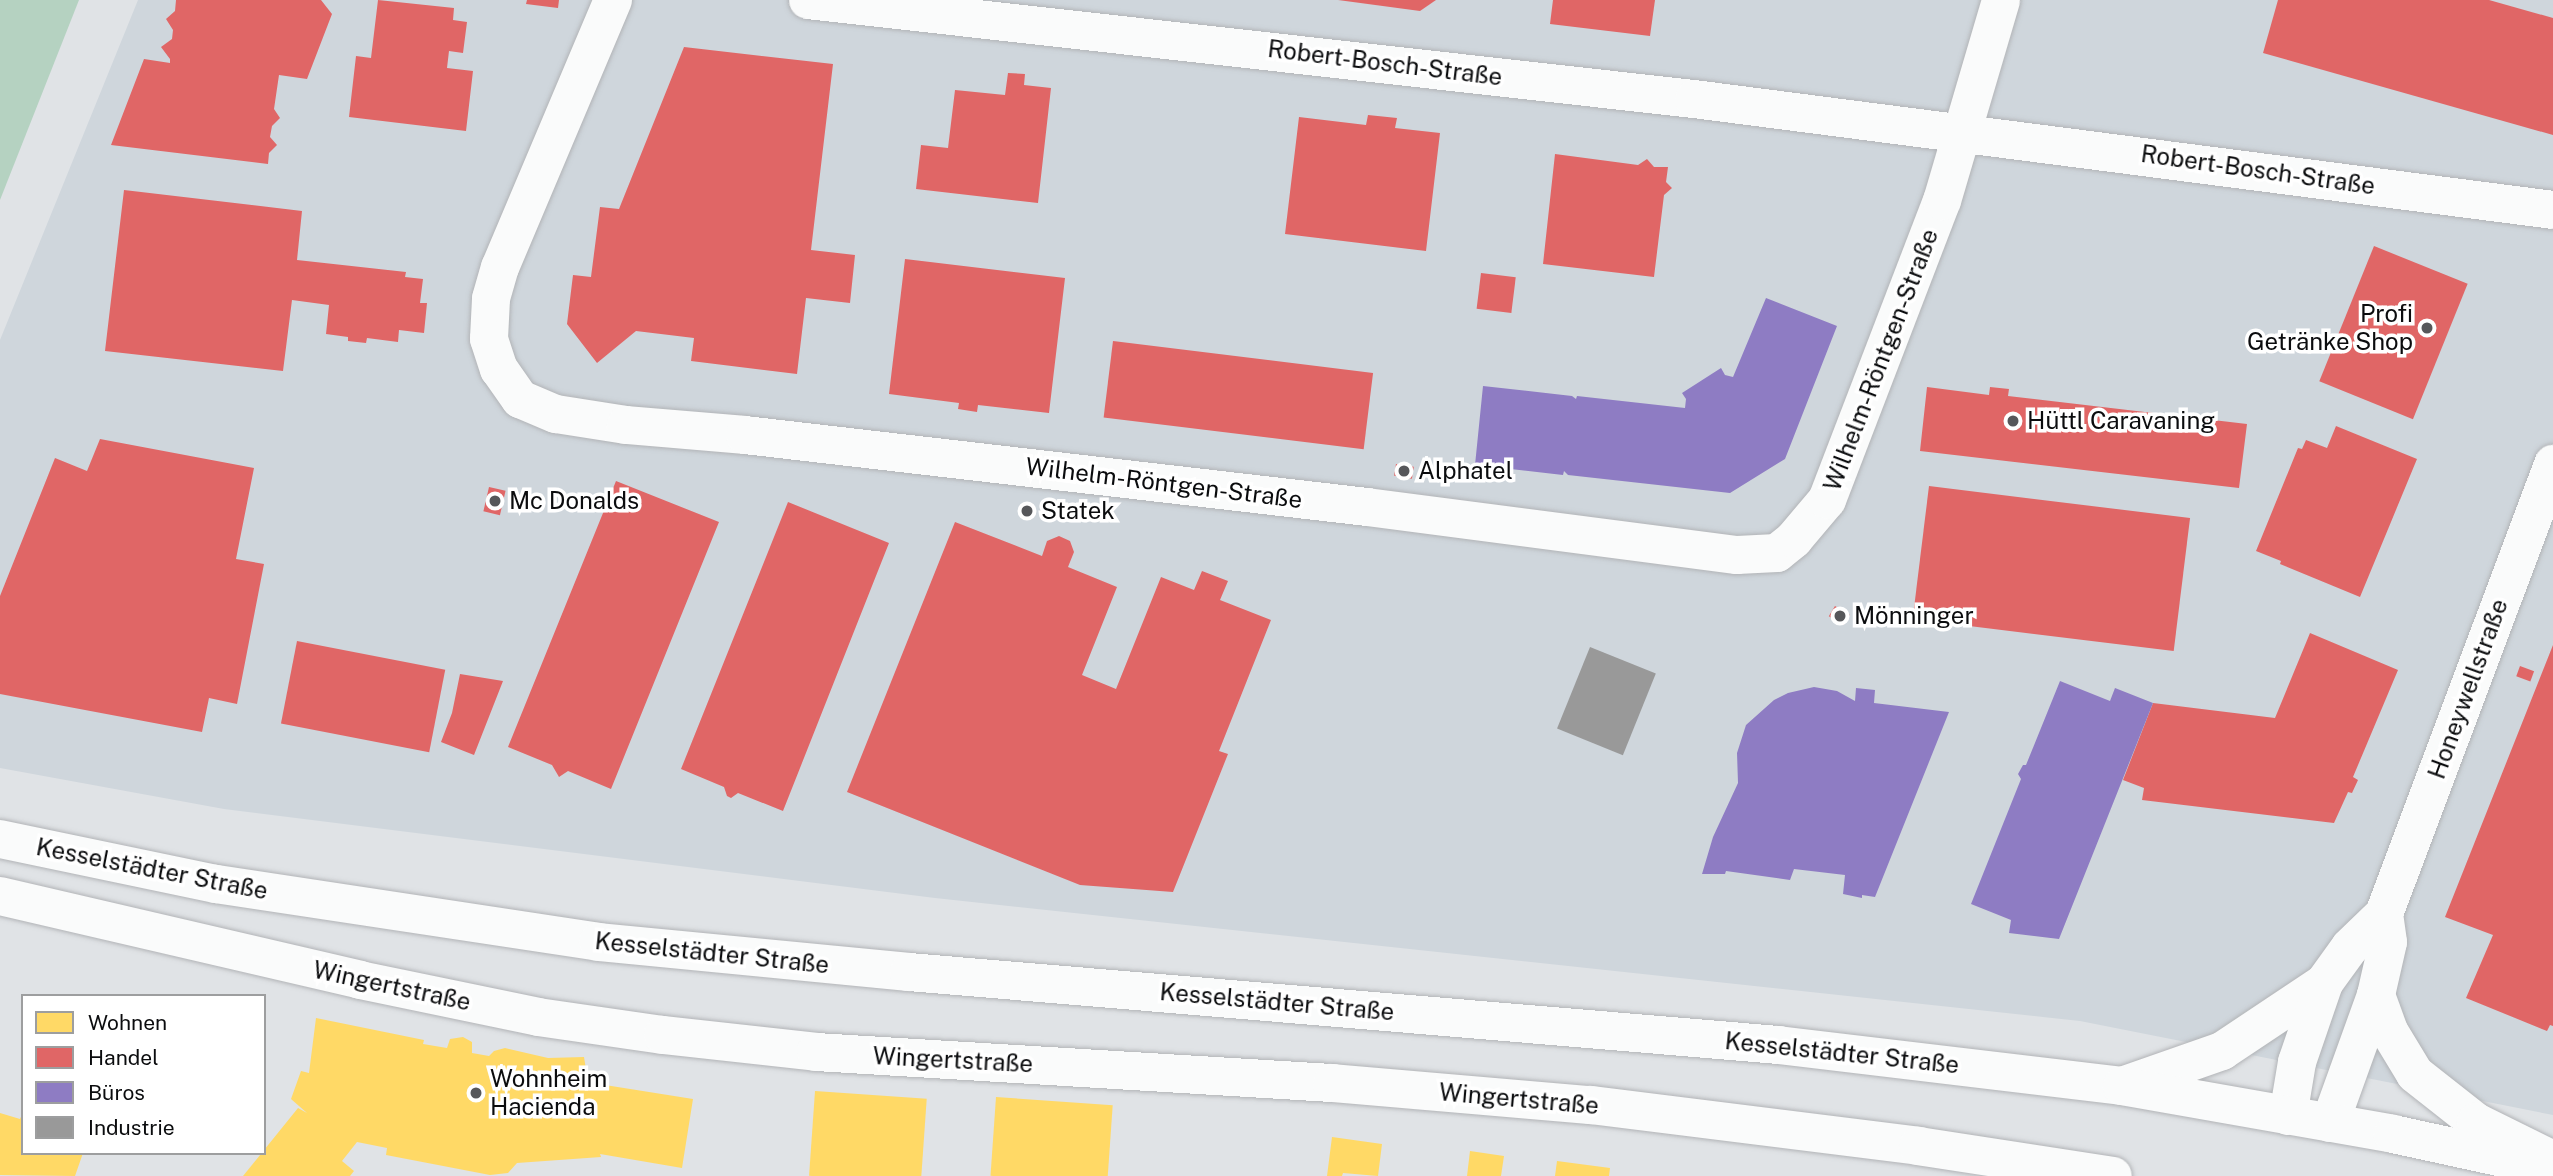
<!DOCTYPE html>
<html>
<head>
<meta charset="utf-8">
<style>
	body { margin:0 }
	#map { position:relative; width:2553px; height:1176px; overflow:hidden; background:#e0e3e6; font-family:"Public Sans",sans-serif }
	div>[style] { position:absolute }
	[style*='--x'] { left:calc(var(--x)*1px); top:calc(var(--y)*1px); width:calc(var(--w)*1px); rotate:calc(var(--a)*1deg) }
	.built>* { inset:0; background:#cfd6dc }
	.green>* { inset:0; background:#b5d2c1 }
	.homes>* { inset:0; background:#ffd966; transform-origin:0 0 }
	.shops>* { inset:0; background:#e06666; transform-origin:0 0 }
	.offices>* { inset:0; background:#8e7cc3 }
	.industry>* { inset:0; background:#999; transform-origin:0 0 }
	.roads { filter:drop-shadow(0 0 2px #b2b4b7) drop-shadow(0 0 2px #b2b4b7) }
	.minor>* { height:38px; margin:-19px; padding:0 19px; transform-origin:19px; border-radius:19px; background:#fafbfb }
	.major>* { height:38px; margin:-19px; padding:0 19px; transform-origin:19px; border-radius:19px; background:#fafbfb }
	.dots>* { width:19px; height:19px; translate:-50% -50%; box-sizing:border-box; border:4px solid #fff; border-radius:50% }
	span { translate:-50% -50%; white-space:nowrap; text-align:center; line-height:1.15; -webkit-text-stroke:7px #fff; paint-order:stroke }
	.street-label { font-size:24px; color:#0b0c0e }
	.poi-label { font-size:24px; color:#0b0c0e }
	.right { translate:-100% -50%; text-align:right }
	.left { translate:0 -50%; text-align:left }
	.legend { position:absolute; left:21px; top:994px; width:245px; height:161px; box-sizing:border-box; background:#fff; border:2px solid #9d9e9f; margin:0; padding:9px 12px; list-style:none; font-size:21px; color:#0b0c0e }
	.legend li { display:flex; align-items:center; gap:14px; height:35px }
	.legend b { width:35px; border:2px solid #9d9e9f }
</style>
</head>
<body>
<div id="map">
	<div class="built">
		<i style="clip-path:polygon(138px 0,2553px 0,2553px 1115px,2080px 1021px,935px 898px,224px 809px,0 768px,0 340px)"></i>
	</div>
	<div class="green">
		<i style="clip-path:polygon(0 0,79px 0,0 200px)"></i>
	</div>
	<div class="homes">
		<i style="clip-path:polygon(316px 1018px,424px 1040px,423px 1044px,447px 1048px,450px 1039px,463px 1037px,472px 1042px,472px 1053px,489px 1056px,494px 1051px,505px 1048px,548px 1058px,584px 1057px,589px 1088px,605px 1085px,693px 1099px,682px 1168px,600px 1154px,601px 1157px,517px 1163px,508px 1173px,490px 1175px,386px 1155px,387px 1148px,357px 1142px,342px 1161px,354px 1171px,350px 1176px,243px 1176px,298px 1108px,307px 1113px,291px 1099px,301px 1071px,309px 1073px)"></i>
		<i style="left:815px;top:1091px;width:112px;height:85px;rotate:4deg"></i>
		<i style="left:996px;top:1097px;width:117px;height:79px;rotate:4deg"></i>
		<i style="clip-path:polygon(23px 1112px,23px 1153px,83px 1153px,75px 1176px,0 1175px,0 1113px,20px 1119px)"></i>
		<i style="clip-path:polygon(1332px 1137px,1382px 1144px,1378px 1176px,1343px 1173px,1342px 1176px,1327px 1176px)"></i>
		<i style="clip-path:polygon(1470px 1151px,1504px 1156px,1501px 1176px,1467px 1176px)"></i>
		<i style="clip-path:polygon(1557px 1161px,1610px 1168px,1609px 1176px,1555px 1176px)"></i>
	</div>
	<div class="shops">
		<i style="clip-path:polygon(176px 0,321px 0,332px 14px,307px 79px,279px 75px,274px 109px,280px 118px,272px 126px,270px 137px,277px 145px,269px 153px,268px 164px,111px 145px,144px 59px,170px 63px,170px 59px,161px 47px,172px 39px,173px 30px,166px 19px,175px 11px)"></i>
		<i style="clip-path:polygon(378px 0,454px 8px,453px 20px,467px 22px,463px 53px,449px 51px,447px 68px,473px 71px,466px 131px,349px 117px,356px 56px,371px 58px)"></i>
		<i style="clip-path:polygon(527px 0,559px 0,558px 8px,526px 4px)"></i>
		<i style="clip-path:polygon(1338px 0,1436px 0,1420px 11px)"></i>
		<i style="clip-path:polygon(1553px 0,1655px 0,1650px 36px,1550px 24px)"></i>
		<i style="clip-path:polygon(2278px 0,2489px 0,2553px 18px,2553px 135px,2263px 53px)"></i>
		<i style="clip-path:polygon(684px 47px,833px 64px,811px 250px,855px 255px,850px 303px,806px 298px,797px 374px,691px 361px,694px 338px,636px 331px,597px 363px,567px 324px,573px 275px,591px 277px,600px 207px,619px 209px)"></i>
		<i style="clip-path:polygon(1008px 73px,1025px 74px,1024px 85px,1051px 88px,1038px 203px,916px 189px,921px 145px,948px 148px,955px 90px,1005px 95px)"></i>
		<i style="clip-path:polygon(1368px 115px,1397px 118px,1395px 128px,1440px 133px,1426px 251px,1285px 234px,1299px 117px,1366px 125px)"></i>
		<i style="clip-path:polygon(1555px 154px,1638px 165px,1647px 159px,1654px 167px,1668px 167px,1666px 182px,1672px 188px,1664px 195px,1654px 277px,1543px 264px)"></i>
		<i style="clip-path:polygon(124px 190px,302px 211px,297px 260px,406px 272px,405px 277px,423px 279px,420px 303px,427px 303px,424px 333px,399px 330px,398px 342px,367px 338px,366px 343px,348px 341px,348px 337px,326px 334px,329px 305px,292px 300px,283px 371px,105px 351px)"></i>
		<i style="left:2374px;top:246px;width:101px;height:146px;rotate:22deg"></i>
		<i style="clip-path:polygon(905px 259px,1065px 278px,1049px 413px,978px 405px,977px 412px,958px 409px,959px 403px,889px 394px)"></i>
		<i style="left:1481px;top:273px;width:35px;height:36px;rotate:7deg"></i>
		<i style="left:1113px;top:341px;width:262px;height:77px;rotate:7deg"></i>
		<i style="clip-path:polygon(1927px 387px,1989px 395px,1990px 387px,2009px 389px,2008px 396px,2247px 424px,2239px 488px,1920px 451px)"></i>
		<i style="clip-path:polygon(2336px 426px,2417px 459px,2360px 597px,2280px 564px,2281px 561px,2256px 551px,2298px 448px,2302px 449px,2306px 440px,2327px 448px)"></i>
		<i style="clip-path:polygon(100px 439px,254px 468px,236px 559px,264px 564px,237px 704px,209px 698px,202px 732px,0 694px,0 596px,55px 458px,87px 471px)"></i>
		<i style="left:1396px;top:464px;width:18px;height:12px;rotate:9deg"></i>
		<i style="clip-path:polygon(616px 481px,719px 522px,611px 789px,568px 771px,559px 777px,552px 765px,508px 747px)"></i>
		<i style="left:1929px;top:486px;width:263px;height:134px;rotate:7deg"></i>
		<i style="left:489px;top:487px;width:17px;height:25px;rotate:13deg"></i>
		<i style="clip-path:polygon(788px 502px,889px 543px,783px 811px,738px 793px,731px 798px,727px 796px,724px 787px,681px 769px)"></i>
		<i style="left:1023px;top:503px;width:10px;height:14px;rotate:6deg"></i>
		<i style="clip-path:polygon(955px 522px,1042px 556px,1047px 541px,1059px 536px,1070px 541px,1074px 552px,1068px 567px,1117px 587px,1082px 675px,1116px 689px,1161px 577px,1194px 590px,1202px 571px,1228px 581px,1220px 600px,1271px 620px,1219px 751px,1228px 754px,1173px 892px,1080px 885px,847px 792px)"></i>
		<i style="left:1835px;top:606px;width:17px;height:12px;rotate:31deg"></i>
		<i style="clip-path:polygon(2310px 633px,2398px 670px,2353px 777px,2358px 780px,2352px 793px,2348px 792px,2334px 823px,2142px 800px,2144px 788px,2123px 780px,2153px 703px,2275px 718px)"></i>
		<i style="left:297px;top:641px;width:151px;height:84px;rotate:11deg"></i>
		<i style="clip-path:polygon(2553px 645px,2553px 1026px,2550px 1025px,2547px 1031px,2466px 998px,2493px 935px,2445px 917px)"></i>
		<i style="left:2520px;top:666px;width:15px;height:11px;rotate:20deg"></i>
		<i style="clip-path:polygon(460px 674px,503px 681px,474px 755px,441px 742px,452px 713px)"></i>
	</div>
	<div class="offices">
		<i style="clip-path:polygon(1766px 298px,1837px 326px,1785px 459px,1730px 493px,1568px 475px,1564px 471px,1563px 475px,1475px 465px,1483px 386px,1572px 396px,1576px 399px,1577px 396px,1685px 408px,1686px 399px,1682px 393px,1721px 368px,1725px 375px,1733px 377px)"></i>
		<i style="clip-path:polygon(2060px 681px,2110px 701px,2115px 688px,2153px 703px,2059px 939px,2009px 933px,2011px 920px,1971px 904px,2021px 779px,2018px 774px,2023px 765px,2026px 765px)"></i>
		<i style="clip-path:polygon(1814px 687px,1837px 691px,1855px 701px,1856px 688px,1875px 690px,1874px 703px,1949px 712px,1875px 897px,1862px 895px,1862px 898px,1843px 894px,1845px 875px,1794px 869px,1790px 880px,1726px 871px,1725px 874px,1702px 874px,1713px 837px,1738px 783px,1737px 753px,1746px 725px,1774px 700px,1788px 693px)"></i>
	</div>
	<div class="industry">
		<i style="left:1590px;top:647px;width:71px;height:88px;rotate:22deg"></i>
	</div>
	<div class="roads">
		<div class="minor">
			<i style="--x:613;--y:0;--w:290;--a:112.9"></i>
			<i style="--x:500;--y:267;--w:33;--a:106"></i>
			<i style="--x:491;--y:299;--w:40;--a:92.9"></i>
			<i style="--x:489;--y:339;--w:32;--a:72"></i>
			<i style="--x:499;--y:369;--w:37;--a:55"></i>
			<i style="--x:520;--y:399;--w:39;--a:23"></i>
			<i style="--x:556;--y:414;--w:71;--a:8.9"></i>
			<i style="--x:626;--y:425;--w:119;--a:4.8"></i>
			<i style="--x:745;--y:435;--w:626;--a:6.6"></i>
			<i style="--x:1367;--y:507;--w:373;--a:7.4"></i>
			<i style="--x:1737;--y:555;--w:40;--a:-2.9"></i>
			<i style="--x:1777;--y:553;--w:22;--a:-39"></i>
			<i style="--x:1794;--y:539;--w:51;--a:-49.8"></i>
			<i style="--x:1827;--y:500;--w:320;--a:-69"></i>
			<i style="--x:1942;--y:201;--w:209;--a:-73.6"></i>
			<i style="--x:808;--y:0;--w:892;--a:6.38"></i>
			<i style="--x:1694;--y:99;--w:866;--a:7.36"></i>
			<i style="--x:0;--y:896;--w:370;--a:13.1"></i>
			<i style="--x:360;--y:980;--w:182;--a:11.7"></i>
			<i style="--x:538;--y:1017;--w:126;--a:8.2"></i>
			<i style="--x:663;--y:1035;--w:154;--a:6.3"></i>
			<i style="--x:816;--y:1052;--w:517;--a:3.44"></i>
			<i style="--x:1332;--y:1083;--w:260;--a:4.9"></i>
			<i style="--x:1591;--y:1105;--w:330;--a:7.1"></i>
			<i style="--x:1918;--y:1146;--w:197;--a:8.7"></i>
			<i style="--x:2376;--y:995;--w:38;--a:70"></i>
			<i style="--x:2389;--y:1031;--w:50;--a:58.8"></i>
			<i style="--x:2415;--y:1074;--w:78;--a:38.2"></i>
			<i style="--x:2476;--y:1122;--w:86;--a:26.3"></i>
			<i style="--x:2122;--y:1086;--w:106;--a:-19.3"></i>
			<i style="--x:2222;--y:1051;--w:123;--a:-33.7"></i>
			<i style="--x:2288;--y:1116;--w:55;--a:-80.5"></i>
			<i style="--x:2297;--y:1062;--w:83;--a:-71.1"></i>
			<i style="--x:2324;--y:983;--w:44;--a:-54.2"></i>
			<i style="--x:2350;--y:947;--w:47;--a:-44.1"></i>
			<i style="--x:2384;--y:914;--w:481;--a:-69.4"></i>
			<i style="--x:2330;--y:1123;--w:136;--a:-70.2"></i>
			<i style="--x:2376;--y:995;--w:54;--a:-77.2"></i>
			<i style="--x:2388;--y:942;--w:28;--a:-98"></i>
		</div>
		<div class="major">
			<i style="--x:0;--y:839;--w:221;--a:11.8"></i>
			<i style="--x:216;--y:884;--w:386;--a:8.6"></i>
			<i style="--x:598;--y:942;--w:312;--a:5.5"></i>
			<i style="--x:909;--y:972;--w:872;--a:4.8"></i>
			<i style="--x:1778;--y:1045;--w:346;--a:6.8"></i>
			<i style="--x:2122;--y:1086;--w:275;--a:10"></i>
			<i style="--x:2393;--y:1134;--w:164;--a:12.3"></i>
		</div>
	</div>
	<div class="dots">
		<i style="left:2427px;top:328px;background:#56575a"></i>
		<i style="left:2013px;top:421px;background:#56575a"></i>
		<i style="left:1404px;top:471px;background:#56575a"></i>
		<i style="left:495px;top:501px;background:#56575a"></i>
		<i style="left:1027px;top:511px;background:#56575a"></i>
		<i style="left:1840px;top:616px;background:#56575a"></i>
		<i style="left:476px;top:1093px;background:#56575a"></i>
	</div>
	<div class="street-label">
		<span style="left:1385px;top:63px;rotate:7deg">Robert-Bosch-Straße</span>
		<span style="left:2258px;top:170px;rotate:8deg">Robert-Bosch-Straße</span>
		<span style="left:1881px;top:360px;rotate:-69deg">Wilhelm-Röntgen-Straße</span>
		<span style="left:1164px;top:483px;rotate:7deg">Wilhelm-Röntgen-Straße</span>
		<span style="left:2468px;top:689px;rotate:-70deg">Honeywellstraße</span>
		<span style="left:152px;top:869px;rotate:11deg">Kesselstädter Straße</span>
		<span style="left:712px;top:953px;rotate:6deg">Kesselstädter Straße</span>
		<span style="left:392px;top:986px;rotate:12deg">Wingertstraße</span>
		<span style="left:1277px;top:1002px;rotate:5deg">Kesselstädter Straße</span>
		<span style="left:1842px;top:1053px;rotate:6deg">Kesselstädter Straße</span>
		<span style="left:953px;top:1060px;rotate:3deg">Wingertstraße</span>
		<span style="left:1519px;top:1099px;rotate:5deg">Wingertstraße</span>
	</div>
	<div class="poi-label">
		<span class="right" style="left:2413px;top:328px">Profi<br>Getränke Shop</span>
		<span class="left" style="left:2027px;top:421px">Hüttl Caravaning</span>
		<span class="left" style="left:1418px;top:471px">Alphatel</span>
		<span class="left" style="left:509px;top:501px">Mc Donalds</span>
		<span class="left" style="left:1041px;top:511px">Statek</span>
		<span class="left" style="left:1854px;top:616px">Mönninger</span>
		<span class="left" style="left:490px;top:1093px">Wohnheim<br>Hacienda</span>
	</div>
	<ul class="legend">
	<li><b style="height:19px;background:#ffd966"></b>Wohnen</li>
	<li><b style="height:19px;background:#e06666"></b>Handel</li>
	<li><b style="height:19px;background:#8e7cc3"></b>Büros</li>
	<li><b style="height:19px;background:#999"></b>Industrie</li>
	</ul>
</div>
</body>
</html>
